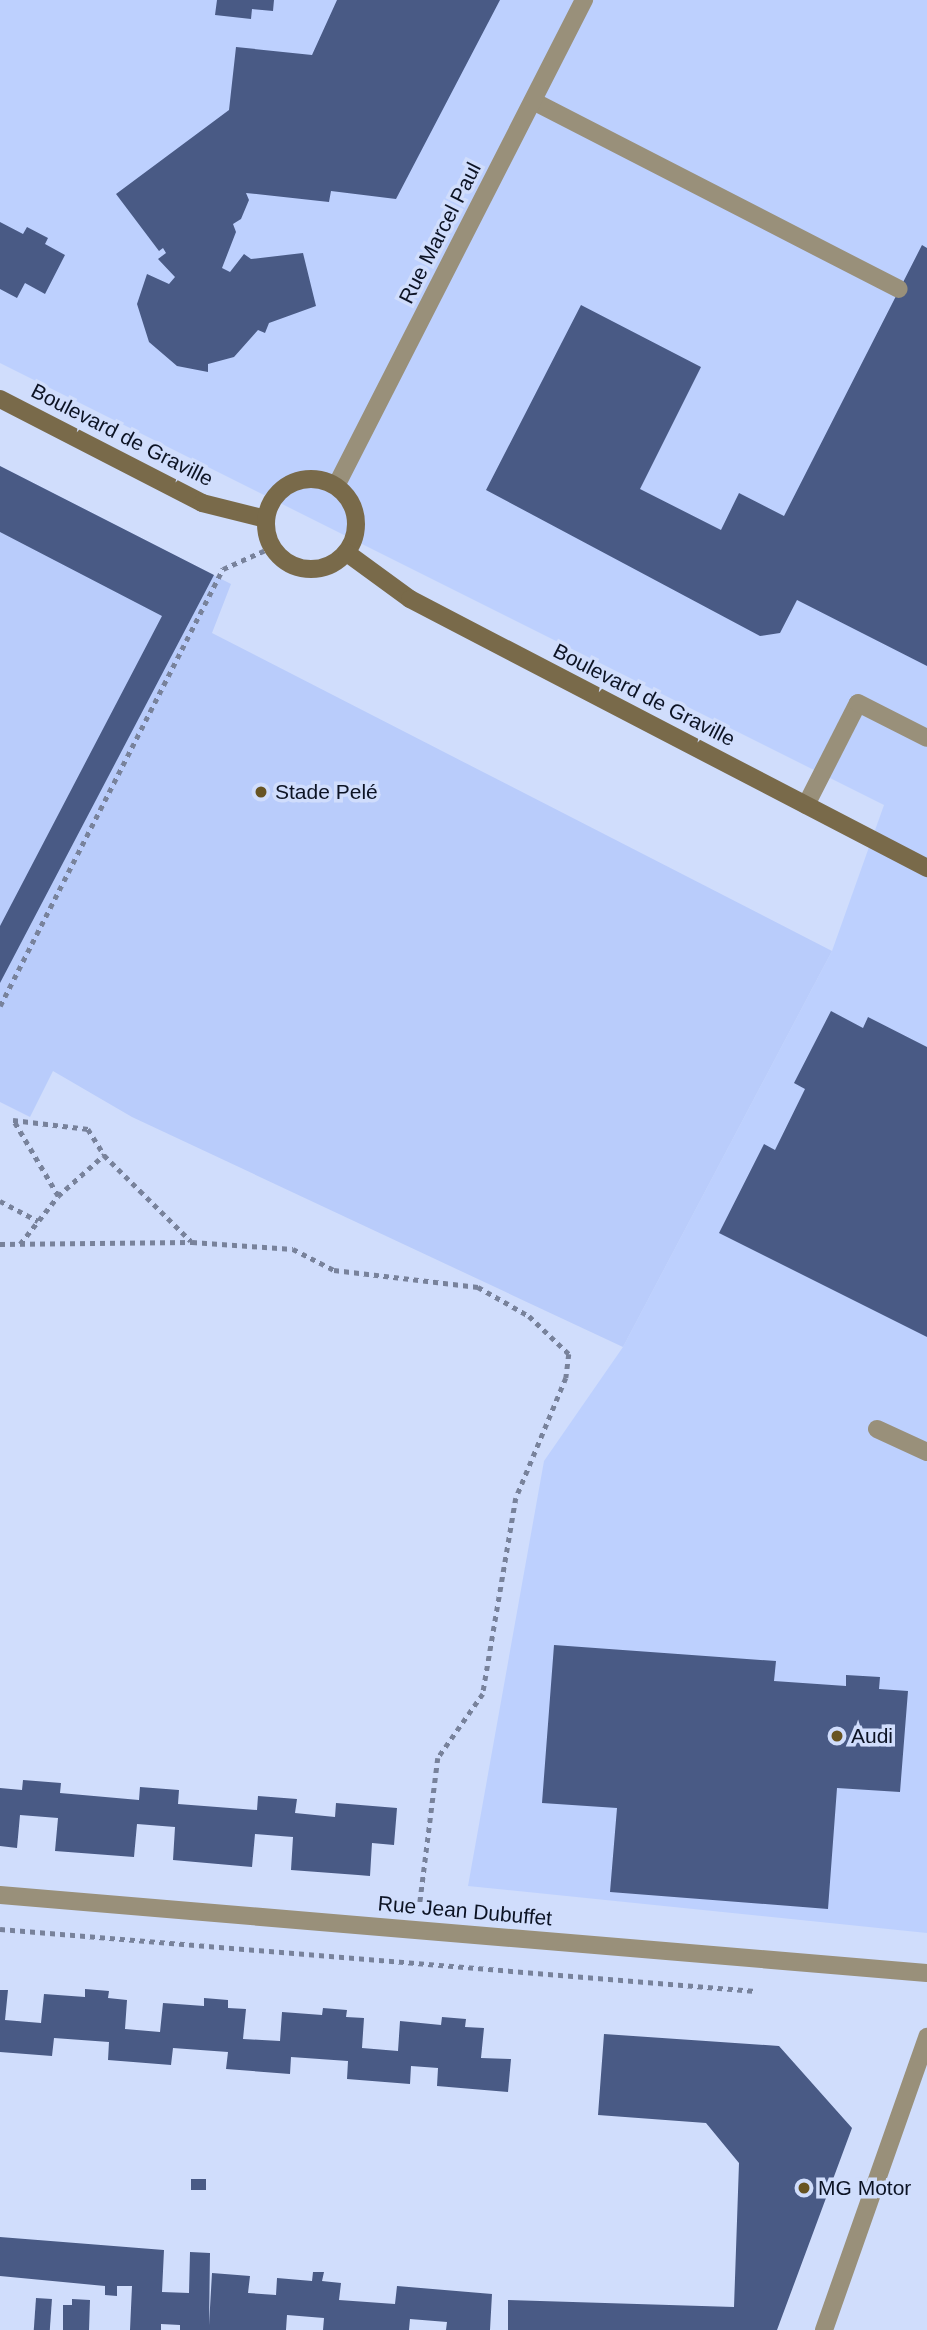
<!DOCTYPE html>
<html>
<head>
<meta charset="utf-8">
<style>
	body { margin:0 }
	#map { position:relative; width:927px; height:2330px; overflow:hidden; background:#d0ddfc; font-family:Helvetica,sans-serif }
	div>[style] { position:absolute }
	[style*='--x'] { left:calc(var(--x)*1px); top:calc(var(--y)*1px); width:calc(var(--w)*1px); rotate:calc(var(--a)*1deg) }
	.built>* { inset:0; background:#bdd0fe }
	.green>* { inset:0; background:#b9ccfb }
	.building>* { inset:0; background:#495a85; transform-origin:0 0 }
	.path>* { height:4.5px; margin-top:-2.25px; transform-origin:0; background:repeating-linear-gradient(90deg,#78829b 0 5px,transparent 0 10px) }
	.lane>* { height:18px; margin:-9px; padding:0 9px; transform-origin:9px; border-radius:9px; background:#99907a }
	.street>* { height:18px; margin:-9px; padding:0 9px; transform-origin:9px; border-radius:9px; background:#99907a }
	.secondary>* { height:18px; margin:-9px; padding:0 9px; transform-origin:9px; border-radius:9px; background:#796a4a }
	.secondary>.ring { margin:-9px; padding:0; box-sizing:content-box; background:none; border:18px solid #796a4a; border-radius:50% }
	.dots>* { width:19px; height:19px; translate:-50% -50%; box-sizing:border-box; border:4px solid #d0ddfc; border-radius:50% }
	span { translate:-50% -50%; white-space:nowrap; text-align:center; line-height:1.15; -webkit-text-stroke:7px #d0ddfc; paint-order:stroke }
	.street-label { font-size:21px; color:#0c1324 }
	.poi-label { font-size:21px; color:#0c1324 }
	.left { translate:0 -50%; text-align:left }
</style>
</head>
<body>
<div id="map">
	<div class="built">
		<i style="clip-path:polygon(0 0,927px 0,927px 1933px,468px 1886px,544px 1461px,623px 1347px,832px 951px,884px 805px,0 363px)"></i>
	</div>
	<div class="green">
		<i style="clip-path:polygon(0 466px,231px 584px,212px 633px,832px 951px,623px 1347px,132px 1117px,53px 1071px,30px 1117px,0 1102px)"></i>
	</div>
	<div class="building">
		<i style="clip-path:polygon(217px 0,274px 0,273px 11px,252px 9px,251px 19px,215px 15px)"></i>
		<i style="clip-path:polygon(337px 0,500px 0,396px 199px,331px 191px,329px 202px,246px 193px,249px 200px,241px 219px,233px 224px,236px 232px,222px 268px,230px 272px,244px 254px,251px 259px,303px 253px,316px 306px,269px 323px,265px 333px,258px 330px,234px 357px,208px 364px,208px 372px,177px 366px,149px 342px,137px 304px,147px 274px,169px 284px,175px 277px,158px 259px,166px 253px,163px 248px,159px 251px,116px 194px,229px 110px,236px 47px,312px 55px)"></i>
		<i style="clip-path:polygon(0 222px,23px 234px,27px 227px,48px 238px,45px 244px,65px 255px,45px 294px,25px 283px,17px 298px,0 289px)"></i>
		<i style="clip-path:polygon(922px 245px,927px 248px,927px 666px,797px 600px,780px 633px,760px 636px,486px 490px,581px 305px,701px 367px,640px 489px,721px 530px,739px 493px,784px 516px)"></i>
		<i style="clip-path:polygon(0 466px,214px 575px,0 983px,0 926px,162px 616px,0 532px)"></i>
		<i style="clip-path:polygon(831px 1011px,863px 1028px,868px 1017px,927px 1047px,927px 1337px,719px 1233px,764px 1144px,775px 1150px,805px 1089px,794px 1083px)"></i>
		<i style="clip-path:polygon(554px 1645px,776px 1661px,774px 1681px,846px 1686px,846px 1675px,880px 1677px,879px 1689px,908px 1691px,900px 1792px,837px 1788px,828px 1909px,610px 1892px,617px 1808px,542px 1803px)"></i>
		<i style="clip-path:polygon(23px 1780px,61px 1783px,60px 1793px,139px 1800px,140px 1787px,179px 1790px,178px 1804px,257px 1810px,258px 1796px,297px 1799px,295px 1813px,335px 1817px,336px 1803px,397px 1808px,394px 1845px,372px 1843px,370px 1876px,358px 1875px,291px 1870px,293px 1837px,255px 1834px,252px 1867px,173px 1860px,175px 1827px,137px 1824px,134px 1857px,55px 1851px,58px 1818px,20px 1815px,17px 1848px,0 1846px,0 1788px,22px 1790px)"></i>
		<i style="clip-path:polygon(85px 1989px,109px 1991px,108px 1998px,127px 2000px,125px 2029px,160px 2032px,163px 2003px,204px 2006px,204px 1998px,228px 2000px,228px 2008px,246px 2009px,243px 2039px,262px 2040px,280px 2041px,282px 2012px,322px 2015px,323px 2008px,347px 2010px,346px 2017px,364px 2018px,362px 2048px,398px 2051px,400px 2021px,441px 2025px,442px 2017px,466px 2019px,465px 2027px,484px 2028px,481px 2058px,511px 2059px,508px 2092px,437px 2086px,438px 2068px,411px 2066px,410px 2084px,347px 2079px,348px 2061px,291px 2057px,290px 2074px,226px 2069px,228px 2052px,173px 2048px,171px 2065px,108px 2060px,109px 2042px,54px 2038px,52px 2056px,0 2052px,0 1990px,8px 1990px,5px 2020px,41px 2023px,44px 1994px,85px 1997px)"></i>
		<i style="clip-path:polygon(604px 2034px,779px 2046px,852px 2128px,777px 2330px,508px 2330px,508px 2300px,734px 2307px,739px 2163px,706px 2123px,598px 2115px)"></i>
		<i style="left:191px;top:2179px;width:15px;height:11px"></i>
		<i style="clip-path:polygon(0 2237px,164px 2250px,162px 2292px,189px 2293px,190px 2252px,210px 2253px,209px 2325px,212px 2273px,250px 2276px,248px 2293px,276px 2295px,277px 2278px,312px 2281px,313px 2272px,324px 2272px,322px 2281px,341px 2283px,339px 2300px,395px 2304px,397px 2286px,492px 2294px,490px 2330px,446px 2330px,447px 2322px,410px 2319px,409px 2330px,323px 2330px,324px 2318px,287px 2315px,286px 2330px,180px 2330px,180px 2325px,161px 2324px,161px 2330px,130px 2330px,132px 2286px,117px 2286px,117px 2296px,105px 2295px,105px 2286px,0 2276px)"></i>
		<i style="left:36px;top:2298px;width:16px;height:32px;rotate:4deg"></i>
		<i style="clip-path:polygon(72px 2299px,90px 2300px,89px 2330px,63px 2330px,63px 2305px,72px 2305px)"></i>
	</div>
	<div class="path">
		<i style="--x:0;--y:1006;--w:491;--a:-63"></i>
		<i style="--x:223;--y:569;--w:49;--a:-24"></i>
		<i style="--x:58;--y:1196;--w:62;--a:-41.7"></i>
		<i style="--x:0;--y:1201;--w:43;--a:27.8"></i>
		<i style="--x:0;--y:1244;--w:192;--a:-0.6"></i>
		<i style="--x:192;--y:1242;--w:101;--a:4"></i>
		<i style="--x:293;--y:1249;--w:46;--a:27.1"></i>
		<i style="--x:334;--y:1270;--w:145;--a:6.7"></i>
		<i style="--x:478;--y:1287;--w:59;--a:29.6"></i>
		<i style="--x:529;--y:1316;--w:55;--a:43.5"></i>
		<i style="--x:569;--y:1354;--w:24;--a:97"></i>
		<i style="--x:566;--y:1378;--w:130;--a:112.6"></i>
		<i style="--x:516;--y:1498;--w:199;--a:99.6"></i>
		<i style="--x:483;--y:1694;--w:78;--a:125.1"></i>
		<i style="--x:438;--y:1758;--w:145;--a:97.1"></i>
		<i style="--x:20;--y:1244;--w:61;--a:-51.6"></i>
		<i style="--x:58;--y:1196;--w:88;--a:-120.6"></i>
		<i style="--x:13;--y:1120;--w:76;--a:6.8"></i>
		<i style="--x:88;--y:1129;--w:31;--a:58"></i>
		<i style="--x:104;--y:1155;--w:122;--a:44.7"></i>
		<i style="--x:0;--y:1929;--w:758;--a:4.69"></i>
	</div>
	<div class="lane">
		<i style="--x:533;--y:101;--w:411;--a:27.2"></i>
		<i style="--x:806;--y:805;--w:114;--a:-63"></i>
		<i style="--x:858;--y:703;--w:77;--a:26.9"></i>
		<i style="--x:877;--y:1429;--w:55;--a:24.7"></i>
	</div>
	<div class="street">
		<i style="--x:336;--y:486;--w:546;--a:-62.97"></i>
		<i style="--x:0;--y:1895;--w:930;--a:4.81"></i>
		<i style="--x:824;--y:2330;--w:311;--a:-70.6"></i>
	</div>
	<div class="secondary">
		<i style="--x:0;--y:399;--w:227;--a:27.2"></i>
		<i style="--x:202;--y:503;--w:66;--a:14"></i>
		<i class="ring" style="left:266px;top:479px;width:72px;height:72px"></i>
		<i style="--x:347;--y:553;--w:78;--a:36.1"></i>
		<i style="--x:410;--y:599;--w:583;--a:27.49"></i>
	</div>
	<div class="dots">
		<i style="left:261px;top:792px;background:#685422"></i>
		<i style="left:837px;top:1736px;background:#685422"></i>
		<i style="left:804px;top:2188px;background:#685422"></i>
	</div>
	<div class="street-label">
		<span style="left:440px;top:233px;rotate:-63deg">Rue Marcel Paul</span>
		<span style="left:122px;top:435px;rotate:27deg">Boulevard de Graville</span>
		<span style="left:644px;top:695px;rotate:27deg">Boulevard de Graville</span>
		<span style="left:465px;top:1911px;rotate:5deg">Rue Jean Dubuffet</span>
	</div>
	<div class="poi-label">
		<span class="left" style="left:275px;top:792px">Stade Pelé</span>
		<span class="left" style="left:851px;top:1736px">Audi</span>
		<span class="left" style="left:818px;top:2188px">MG Motor</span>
	</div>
</div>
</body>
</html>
